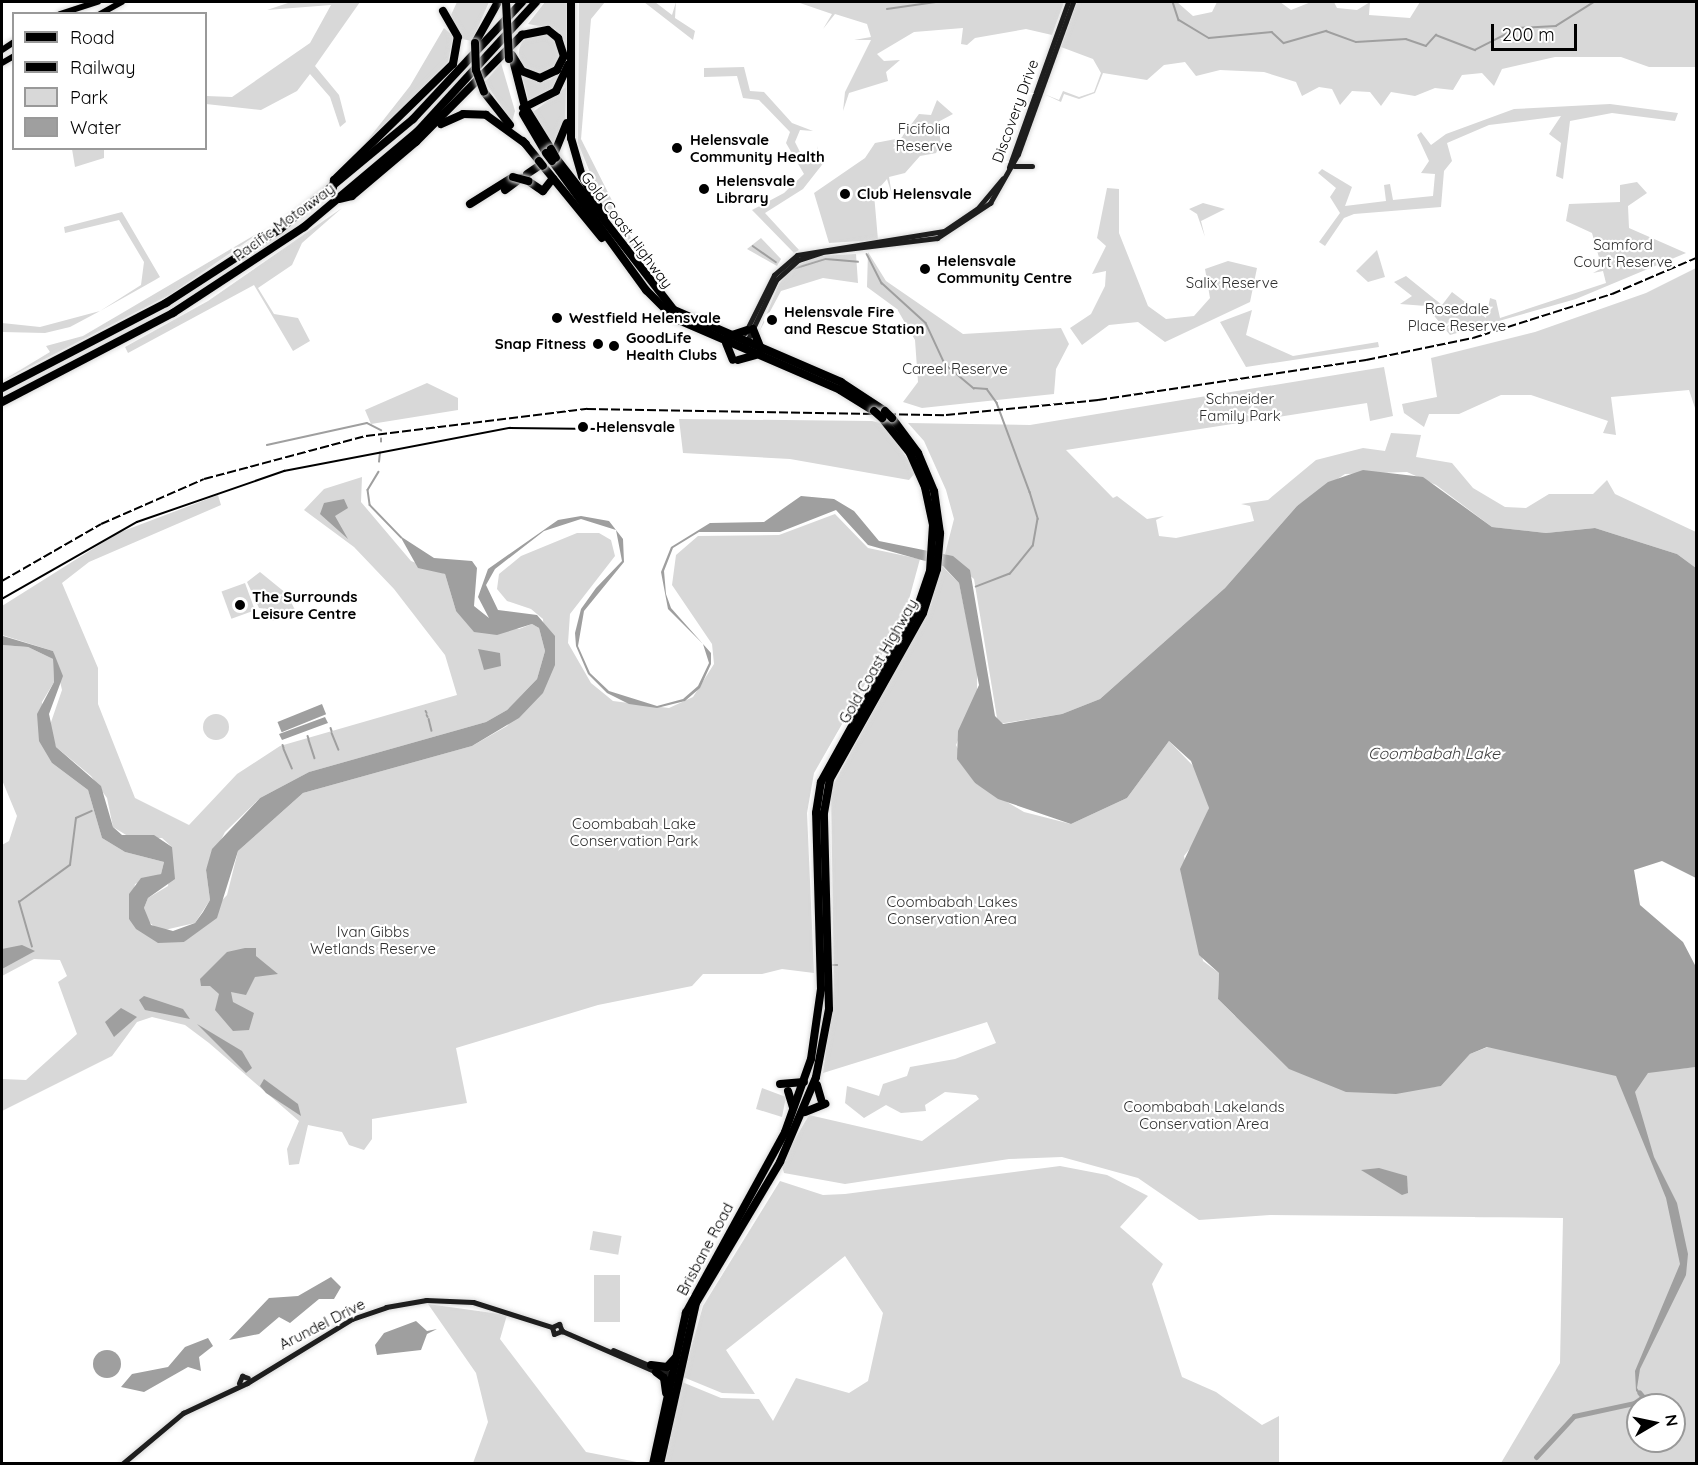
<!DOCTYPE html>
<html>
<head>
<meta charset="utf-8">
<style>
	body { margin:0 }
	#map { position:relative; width:1698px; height:1465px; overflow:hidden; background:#fff; font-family:Quicksand,sans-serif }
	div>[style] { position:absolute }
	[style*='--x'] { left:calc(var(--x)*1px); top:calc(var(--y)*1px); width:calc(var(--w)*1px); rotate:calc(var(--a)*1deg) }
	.green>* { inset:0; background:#d8d8d8; transform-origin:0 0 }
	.round { border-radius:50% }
	.water>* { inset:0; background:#9f9f9f; transform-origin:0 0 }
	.stream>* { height:1.5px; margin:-0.75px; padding:0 0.75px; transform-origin:0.75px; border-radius:0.75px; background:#9f9f9f }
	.river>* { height:5px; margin:-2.5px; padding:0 2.5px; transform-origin:2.5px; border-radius:2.5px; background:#9f9f9f }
	.roads { filter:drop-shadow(0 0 2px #dbdbdb) drop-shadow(0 0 2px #dbdbdb) }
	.secondary>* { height:5px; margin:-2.5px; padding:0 2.5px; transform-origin:2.5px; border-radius:2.5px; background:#1e1e1e }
	.primary>* { height:6px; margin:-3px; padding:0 3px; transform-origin:3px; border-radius:3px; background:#000 }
	.highway>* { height:8px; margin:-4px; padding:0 4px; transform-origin:4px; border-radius:4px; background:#000 }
	.tram>* { height:1.5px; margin:-0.75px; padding:0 0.75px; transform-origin:0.75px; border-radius:0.75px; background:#000 }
	.rail>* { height:1.5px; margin-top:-0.75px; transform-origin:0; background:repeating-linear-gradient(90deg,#000 0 9px,transparent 0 12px) }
	.bridges { filter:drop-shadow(0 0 2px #dbdbdb) drop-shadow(0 0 2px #dbdbdb) }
	.highway-bridge>* { height:8px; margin:-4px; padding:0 4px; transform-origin:4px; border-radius:4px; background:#000 }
	.dots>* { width:16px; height:16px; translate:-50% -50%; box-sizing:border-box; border:3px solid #fff; border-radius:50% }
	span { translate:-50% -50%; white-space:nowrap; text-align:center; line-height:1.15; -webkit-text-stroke:4.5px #fff; paint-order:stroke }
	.street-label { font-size:15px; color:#000 }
	.park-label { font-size:15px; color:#2f2f2f }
	.poi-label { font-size:15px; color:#000; font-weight:700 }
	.left { translate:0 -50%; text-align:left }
	.right { translate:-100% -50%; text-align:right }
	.water-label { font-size:16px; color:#404040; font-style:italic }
	.frame { position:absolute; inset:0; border:3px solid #000; pointer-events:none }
	.legend { position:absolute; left:12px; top:12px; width:195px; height:138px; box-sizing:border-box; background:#fff; border:2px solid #999; margin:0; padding:8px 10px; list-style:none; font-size:18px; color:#000 }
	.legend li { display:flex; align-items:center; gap:12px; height:30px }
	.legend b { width:30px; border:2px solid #999 }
	.north { position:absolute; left:1626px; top:1393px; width:60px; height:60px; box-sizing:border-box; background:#fff; border:2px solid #999; border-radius:50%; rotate:81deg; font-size:16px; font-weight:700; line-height:24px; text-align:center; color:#000 }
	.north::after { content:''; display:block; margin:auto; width:21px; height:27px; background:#000; clip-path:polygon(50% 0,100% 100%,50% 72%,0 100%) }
	.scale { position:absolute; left:1491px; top:24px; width:86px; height:27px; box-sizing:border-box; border:3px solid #000; border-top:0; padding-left:8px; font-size:18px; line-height:21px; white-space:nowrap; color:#000; -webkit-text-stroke:4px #fff; paint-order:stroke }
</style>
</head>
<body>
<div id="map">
	<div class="green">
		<i style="clip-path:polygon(291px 2px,360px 2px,315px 66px,339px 95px,346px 122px,340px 127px,330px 97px,310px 74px,297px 91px,261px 110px,206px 104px,206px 96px,232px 97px,310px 43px,331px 5px,267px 10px)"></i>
		<i style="clip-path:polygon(457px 2px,489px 2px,472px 41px,462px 39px,451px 15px)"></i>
		<i style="clip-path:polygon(545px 2px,567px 2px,566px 45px,555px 29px,528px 24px)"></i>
		<i style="clip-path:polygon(579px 2px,605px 2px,591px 19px,581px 139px,641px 258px,602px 202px,578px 143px)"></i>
		<i style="clip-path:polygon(644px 2px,655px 2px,672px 15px,676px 2px,675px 18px,695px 31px,693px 40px)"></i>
		<i style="clip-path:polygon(797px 2px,1064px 2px,1052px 35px,1026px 29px,975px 38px,967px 45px,961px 44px,963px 28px,914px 32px,877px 54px,884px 61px,900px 60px,886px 72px,888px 81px,849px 93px,843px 111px,845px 92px,871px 40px,854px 40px,871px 37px,867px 24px,835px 14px,823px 29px,832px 14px)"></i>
		<i style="clip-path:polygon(1077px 2px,1177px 2px,1193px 16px,1212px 12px,1217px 2px,1280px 2px,1291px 10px,1311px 2px,1334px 2px,1337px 8px,1357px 10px,1370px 2px,1369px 15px,1410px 18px,1420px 2px,1696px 2px,1696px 67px,1649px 67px,1621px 57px,1555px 57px,1502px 69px,1494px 86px,1482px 73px,1462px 75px,1453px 90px,1435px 88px,1415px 96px,1391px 92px,1381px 106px,1370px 92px,1352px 91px,1340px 105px,1332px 89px,1319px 87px,1302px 96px,1296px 82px,1264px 72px,1220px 70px,1196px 76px,1185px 62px,1164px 65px,1147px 80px,1103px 73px,1095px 93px,1079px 99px,1064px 94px,1061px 102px,1044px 94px,1059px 100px,1063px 91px,1079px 97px,1094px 92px,1101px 73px,1093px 59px,1061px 47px)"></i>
		<i style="clip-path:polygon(444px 28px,453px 36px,448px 62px,352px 160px,410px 86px)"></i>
		<i class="round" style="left:519px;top:33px;width:40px;height:40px"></i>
		<i style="clip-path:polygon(501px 63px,515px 111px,512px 122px,485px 82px)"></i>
		<i style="clip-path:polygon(744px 67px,750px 91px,764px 92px,792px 123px,813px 131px,800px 130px,795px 142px,803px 158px,817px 161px,817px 146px,819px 161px,825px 161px,803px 189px,765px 213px,799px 250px,794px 253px,752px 210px,784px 193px,804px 174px,786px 143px,790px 132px,759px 100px,743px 98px,737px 76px,704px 77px,704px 68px)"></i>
		<i style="clip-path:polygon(563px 69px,553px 89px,529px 102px,522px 75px,550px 80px)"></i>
		<i style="clip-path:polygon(566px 87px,565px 124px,555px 150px,533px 112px)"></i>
		<i style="clip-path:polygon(937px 100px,953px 114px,938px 122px,942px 152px,920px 156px,905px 173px,889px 177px,892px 195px,887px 179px,874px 194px,878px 240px,829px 243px,814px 193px,865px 158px,875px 143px,901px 138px,919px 114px,931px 115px)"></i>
		<i style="clip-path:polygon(1610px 104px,1678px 113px,1675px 121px,1612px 113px,1570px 121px,1563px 179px,1556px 176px,1561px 143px,1549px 134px,1561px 116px,1489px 125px,1447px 143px,1452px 161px,1444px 171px,1441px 207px,1354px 214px,1344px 218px,1325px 246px,1319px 242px,1340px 213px,1330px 197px,1336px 188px,1318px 173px,1322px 169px,1352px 187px,1345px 206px,1386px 201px,1384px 185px,1390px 184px,1393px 200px,1433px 196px,1435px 174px,1421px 173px,1429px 161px,1417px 135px,1421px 132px,1431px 145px,1446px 134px,1514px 109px)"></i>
		<i style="clip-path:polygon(72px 149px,104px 149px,104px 158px,75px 167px)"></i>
		<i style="clip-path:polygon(1637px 182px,1647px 193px,1628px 206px,1629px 228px,1686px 253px,1576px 299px,1450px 335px,1426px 306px,1400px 304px,1412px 296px,1394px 282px,1406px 276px,1442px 305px,1452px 292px,1486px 318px,1490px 298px,1496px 300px,1500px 318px,1606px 283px,1603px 271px,1593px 273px,1602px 268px,1592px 233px,1566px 221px,1569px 204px,1620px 202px,1620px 185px)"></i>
		<i style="clip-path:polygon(1107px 188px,1119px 189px,1119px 233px,1148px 306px,1166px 319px,1194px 316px,1210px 298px,1205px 269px,1228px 261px,1257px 268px,1250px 302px,1165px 342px,1138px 322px,1109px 325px,1082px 345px,1070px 328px,1091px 314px,1105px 286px,1106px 271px,1092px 274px,1106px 246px,1097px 238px)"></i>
		<i style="clip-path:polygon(1203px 203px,1225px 209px,1201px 221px,1205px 237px,1197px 214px,1189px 209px)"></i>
		<i style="clip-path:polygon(342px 208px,302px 243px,292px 265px,258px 288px,274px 314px,298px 318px,310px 341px,293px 351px,254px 285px,128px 353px,125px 347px,208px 301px)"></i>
		<i style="clip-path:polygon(122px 212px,160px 277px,155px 280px,100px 311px,70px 327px,45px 333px,2px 332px,2px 323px,40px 327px,100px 311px,141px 285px,144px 262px,119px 220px,65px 233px,64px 227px)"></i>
		<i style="clip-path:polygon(265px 229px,171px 294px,2px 381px,50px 352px,46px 346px,83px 336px)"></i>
		<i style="clip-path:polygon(761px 238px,781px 259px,777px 266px,747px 249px)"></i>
		<i style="clip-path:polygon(1377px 250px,1385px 277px,1368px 282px,1356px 271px)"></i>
		<i style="clip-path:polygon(868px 252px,886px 281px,963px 334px,1061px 328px,1069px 344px,1056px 369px,1054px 394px,922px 408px,903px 402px,918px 382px,915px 340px,897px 309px,867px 287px)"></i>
		<i style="clip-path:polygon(856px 254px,858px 283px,823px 278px,781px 291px,759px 332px,779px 284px,793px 267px,818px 256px)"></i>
		<i style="clip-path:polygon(1696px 268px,1696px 411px,1689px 390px,1611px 397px,1616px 435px,1603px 433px,1608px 421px,1531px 395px,1501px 395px,1459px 414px,1429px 414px,1424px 427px,1404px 413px,1402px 404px,1437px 397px,1431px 358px,1535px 332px,1646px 293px)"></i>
		<i style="clip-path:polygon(1252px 310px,1246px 335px,1293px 356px,1378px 342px,1379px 347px,1246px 367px,1220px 322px)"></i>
		<i style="clip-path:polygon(1384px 367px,1393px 416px,1370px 421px,1367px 403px,1066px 450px,1113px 498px,1117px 496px,1147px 519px,1164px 516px,1156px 520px,1159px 536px,1176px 538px,1254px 521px,1250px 506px,1241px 504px,1268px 500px,1316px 460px,1363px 448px,1385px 451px,1391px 433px,1421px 435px,1416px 457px,1452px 463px,1473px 488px,1505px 507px,1526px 508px,1549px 494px,1593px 494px,1607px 480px,1615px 494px,1696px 532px,1696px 568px,1677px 554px,1595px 528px,1546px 533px,1492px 527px,1436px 485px,1407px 472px,1345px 474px,1297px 506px,1225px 588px,1100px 699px,1062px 714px,998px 724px,974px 579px,945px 554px,954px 519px,946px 490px,924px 441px,908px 423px,1030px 425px)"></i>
		<i style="clip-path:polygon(427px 383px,458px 398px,458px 410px,371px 424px,365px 410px)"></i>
		<i style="clip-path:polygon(679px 419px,872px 421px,884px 424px,916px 472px,909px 480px,790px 459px,683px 453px)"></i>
		<i style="clip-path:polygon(362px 477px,361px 502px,411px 561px,445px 574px,456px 611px,519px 629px,532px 624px,539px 628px,545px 651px,537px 679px,507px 710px,486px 722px,309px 772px,260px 798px,225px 832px,206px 870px,210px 900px,195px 923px,160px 931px,145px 919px,144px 908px,148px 898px,168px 886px,172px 847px,162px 838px,131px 838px,113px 827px,107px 798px,91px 776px,56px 747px,49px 728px,62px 690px,53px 651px,2px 635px,2px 606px,118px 533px,218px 495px,221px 505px,89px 562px,62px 583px,98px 668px,98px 704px,135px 798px,189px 825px,237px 774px,280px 746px,457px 695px,445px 655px,394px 589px,354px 547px,304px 510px,324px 489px)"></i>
		<i style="clip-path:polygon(835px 514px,868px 548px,920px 559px,905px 614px,814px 773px,807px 813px,814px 973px,782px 969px,762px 974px,703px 974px,692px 986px,598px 1005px,456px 1048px,467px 1103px,372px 1119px,372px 1139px,364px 1150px,349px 1145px,342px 1132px,308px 1125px,299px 1164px,289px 1165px,287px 1149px,299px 1121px,209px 1043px,185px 1025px,152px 1017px,137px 1022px,112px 1056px,2px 1111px,2px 1079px,26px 1080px,77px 1034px,58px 982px,67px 976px,60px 960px,34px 959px,2px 976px,2px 845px,9px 841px,17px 816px,2px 780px,2px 645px,28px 647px,53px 659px,54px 682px,42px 702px,52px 763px,88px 790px,102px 838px,125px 852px,164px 862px,161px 874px,135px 884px,129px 919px,184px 942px,227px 895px,238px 851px,303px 793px,472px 746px,507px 726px,547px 676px,543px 619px,531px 609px,507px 601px,497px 589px,499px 574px,521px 556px,577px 533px,599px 533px,611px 540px,615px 556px,570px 614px,568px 643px,591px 683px,613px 701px,669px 708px,693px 697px,714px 664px,712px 644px,672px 585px,676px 555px,698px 536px,779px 535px)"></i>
		<i style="clip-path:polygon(evenodd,941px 565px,959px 583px,977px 669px,977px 695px,956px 745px,975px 783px,1024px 812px,1071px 824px,1127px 798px,1169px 741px,1200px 773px,1209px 808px,1199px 837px,1184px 856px,1203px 961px,1219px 973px,1218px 999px,1235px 1016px,1403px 1091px,1441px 1086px,1470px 1054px,1488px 1047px,1658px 1071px,1696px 1067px,1696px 1463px,1501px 1463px,1560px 1363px,1563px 1218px,1270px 1215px,1199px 1220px,1138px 1178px,1062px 1157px,1009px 1159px,845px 1184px,784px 1173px,781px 1163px,809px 1115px,922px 1141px,979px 1099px,976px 1095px,945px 1092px,925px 1105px,926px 1111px,901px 1113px,886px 1105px,864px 1118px,845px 1103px,847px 1086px,879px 1096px,883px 1084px,907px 1076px,910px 1067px,955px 1059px,996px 1043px,987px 1022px,823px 1073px,834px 989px,831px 789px,931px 605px,941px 565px,1638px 1405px,1674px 1405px,1674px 1441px,1638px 1441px,1638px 1405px)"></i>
		<i style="clip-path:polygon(260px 572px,287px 594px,296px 612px,272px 621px,268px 609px,259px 608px,247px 582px)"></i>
		<i style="left:245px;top:583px;width:29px;height:25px;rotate:70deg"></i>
		<i class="round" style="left:203px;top:714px;width:26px;height:26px"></i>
		<i style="clip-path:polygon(762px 1088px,786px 1097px,782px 1117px,756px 1109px)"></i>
		<i style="clip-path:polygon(1060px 1166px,1107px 1175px,1148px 1196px,1120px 1227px,1163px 1264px,1152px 1284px,1182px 1377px,1216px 1392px,1262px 1425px,1279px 1416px,1279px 1463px,665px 1463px,682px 1382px,721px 1398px,759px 1399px,773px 1421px,796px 1378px,849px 1393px,868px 1381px,883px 1313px,845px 1256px,726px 1350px,755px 1394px,722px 1393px,683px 1377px,703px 1306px,780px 1181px,823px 1195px,845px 1194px)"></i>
		<i style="left:593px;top:1231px;width:29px;height:19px;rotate:10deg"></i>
		<i style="left:594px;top:1275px;width:26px;height:47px"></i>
		<i style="clip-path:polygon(428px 1304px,507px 1315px,500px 1339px,586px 1452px,642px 1463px,473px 1463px,488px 1422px,476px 1373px)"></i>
	</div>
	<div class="water">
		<i style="clip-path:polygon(1363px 470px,1423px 477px,1492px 527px,1546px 533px,1595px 528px,1677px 554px,1696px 568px,1696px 878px,1662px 861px,1634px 870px,1640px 905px,1683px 942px,1696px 967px,1696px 1067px,1648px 1073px,1635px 1092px,1654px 1157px,1677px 1203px,1688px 1254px,1686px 1275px,1640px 1369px,1637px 1388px,1643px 1397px,1636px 1391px,1635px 1371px,1680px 1264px,1666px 1198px,1616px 1076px,1487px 1047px,1470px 1054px,1441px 1086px,1396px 1094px,1346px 1092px,1289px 1069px,1218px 999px,1219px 973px,1199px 955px,1180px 869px,1209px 808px,1191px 761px,1169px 741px,1127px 798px,1071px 824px,998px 799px,975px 783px,957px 759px,958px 731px,979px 685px,959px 583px,943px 566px,868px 545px,836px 510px,780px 532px,699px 532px,673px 548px,664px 571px,666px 594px,671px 608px,711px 653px,711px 664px,700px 688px,685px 701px,657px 708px,629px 704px,607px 693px,588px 674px,576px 646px,575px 633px,581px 609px,596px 588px,622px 561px,616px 530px,581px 519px,544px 531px,495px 569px,486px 585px,498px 610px,537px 615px,555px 636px,555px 665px,543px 693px,519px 718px,472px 746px,303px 793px,238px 851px,217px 918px,184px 942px,158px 943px,136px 929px,129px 919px,129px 894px,141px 878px,161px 874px,164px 862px,125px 852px,102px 838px,88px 790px,52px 763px,39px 741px,37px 714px,54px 682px,53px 659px,28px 647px,2px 645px,3px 636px,53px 651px,63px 676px,49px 714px,56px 747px,101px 786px,113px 827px,122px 835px,154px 835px,172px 847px,175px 879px,148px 898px,144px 908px,151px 925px,173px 931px,195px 923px,203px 912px,210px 900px,206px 870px,212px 849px,260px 798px,309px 772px,486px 722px,507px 710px,537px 679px,545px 651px,539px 628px,532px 624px,497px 635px,474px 632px,456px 611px,445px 574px,418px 568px,400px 536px,434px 558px,472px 561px,477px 568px,474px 606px,489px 618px,478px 597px,488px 569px,558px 520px,581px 516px,609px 521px,623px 539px,624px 562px,584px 611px,578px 646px,590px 673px,609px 691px,657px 706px,683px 699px,698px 686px,709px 663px,703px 644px,668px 609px,661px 572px,671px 547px,710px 523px,764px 522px,801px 496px,834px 499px,854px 511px,879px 541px,953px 556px,970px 570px,995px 716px,1003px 724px,1062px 714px,1100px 699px,1225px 588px,1297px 506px,1328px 482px)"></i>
		<i style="clip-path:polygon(344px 499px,348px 508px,335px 516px,348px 539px,320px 514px,324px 503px)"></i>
		<i style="clip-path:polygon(478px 649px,500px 653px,501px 666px,484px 670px)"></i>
		<i style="left:322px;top:704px;width:11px;height:48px;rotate:68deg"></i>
		<i style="clip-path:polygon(325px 717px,328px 723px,317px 727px,282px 740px,279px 734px)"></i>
		<i style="clip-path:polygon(22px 945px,35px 951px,2px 969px,2px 949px)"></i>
		<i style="clip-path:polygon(245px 948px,256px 948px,256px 956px,278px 974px,255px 977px,246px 995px,231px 992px,233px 1002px,254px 1013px,249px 1030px,233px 1031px,215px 1010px,219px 994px,210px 986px,201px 986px,200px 979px,227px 952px)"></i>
		<i style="clip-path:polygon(144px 996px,183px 1009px,190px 1019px,145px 1010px,139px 1000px)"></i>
		<i style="clip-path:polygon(121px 1008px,137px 1017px,114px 1037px,105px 1022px)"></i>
		<i style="clip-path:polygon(197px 1024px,242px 1051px,252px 1068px,246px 1073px)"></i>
		<i style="clip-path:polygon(264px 1079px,298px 1104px,301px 1116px,266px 1093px,260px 1086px)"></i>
		<i style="clip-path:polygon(1379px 1168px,1407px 1176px,1408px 1193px,1402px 1195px,1361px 1170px)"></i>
		<i style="clip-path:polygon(331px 1277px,341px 1287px,334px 1299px,319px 1299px,290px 1323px,279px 1317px,259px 1334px,229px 1340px,269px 1298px,298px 1296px)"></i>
		<i style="clip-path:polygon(416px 1321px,427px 1331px,437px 1329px,427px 1334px,421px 1350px,377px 1355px,375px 1345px,384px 1333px)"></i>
		<i style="clip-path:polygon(208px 1338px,213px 1346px,199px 1357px,201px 1371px,188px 1367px,144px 1392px,121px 1387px,132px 1374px,168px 1367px,185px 1347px)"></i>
		<i class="round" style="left:93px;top:1350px;width:28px;height:28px"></i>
	</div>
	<div class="stream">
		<i style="--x:1173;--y:2;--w:19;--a:72"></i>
		<i style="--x:1179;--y:20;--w:35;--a:31"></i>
		<i style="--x:1209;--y:38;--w:63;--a:-5.4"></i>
		<i style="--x:1272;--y:32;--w:16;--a:43"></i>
		<i style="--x:1284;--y:43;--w:44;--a:-15.9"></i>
		<i style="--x:1326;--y:31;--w:32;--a:20"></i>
		<i style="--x:1356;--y:42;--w:50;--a:-3.4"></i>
		<i style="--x:1406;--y:39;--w:21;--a:19"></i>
		<i style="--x:1426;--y:46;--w:15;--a:-48"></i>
		<i style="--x:1436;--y:35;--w:42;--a:21"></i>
		<i style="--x:1475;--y:50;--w:48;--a:-27.1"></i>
		<i style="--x:1518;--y:28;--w:38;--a:-3"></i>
		<i style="--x:1556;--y:26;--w:45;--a:-32.3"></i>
		<i style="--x:887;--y:9;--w:49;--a:-8.1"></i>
		<i style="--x:753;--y:246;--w:28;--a:35"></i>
		<i style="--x:867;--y:254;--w:33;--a:63"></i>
		<i style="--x:882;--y:283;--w:59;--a:42.3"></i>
		<i style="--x:926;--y:323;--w:45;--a:65.1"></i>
		<i style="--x:945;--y:364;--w:38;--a:40"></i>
		<i style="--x:974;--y:388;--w:13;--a:4"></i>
		<i style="--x:987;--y:389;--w:17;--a:54"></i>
		<i style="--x:997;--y:403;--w:95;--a:69.7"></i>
		<i style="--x:1030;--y:492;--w:28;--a:73"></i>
		<i style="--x:1038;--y:519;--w:27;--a:100"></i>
		<i style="--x:1033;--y:546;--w:36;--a:129"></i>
		<i style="--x:1010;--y:574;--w:36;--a:159"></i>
		<i style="--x:793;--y:269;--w:34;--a:-17"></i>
		<i style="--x:826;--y:259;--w:32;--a:5"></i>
		<i style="--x:381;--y:442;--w:3;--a:-90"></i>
		<i style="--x:267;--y:445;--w:102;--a:-12.4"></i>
		<i style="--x:367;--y:423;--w:16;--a:27"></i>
		<i style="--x:379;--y:462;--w:9;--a:-84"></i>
		<i style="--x:379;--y:472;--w:21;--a:121"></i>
		<i style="--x:368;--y:490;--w:15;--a:82"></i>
		<i style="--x:370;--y:505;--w:45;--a:45.9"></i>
		<i style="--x:426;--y:711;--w:2;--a:63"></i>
		<i style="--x:427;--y:715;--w:2;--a:63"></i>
		<i style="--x:429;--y:719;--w:12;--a:76"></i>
		<i style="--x:331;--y:728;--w:3;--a:72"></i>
		<i style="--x:332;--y:733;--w:18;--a:68"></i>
		<i style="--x:308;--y:736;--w:3;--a:72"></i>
		<i style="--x:309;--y:740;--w:19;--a:72"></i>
		<i style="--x:283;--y:745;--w:3;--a:72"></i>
		<i style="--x:284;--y:749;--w:21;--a:67"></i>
		<i style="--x:32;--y:947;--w:47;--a:-106.1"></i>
		<i style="--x:19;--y:902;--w:63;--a:-36"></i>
		<i style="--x:70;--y:865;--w:47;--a:-82.7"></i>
		<i style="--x:76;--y:818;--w:17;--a:-24"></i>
		<i style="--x:832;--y:965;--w:5;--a:0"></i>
	</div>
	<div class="river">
		<i style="--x:1536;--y:1457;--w:56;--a:-47.2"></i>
		<i style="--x:1574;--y:1416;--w:61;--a:-12.2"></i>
		<i style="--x:1634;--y:1403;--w:11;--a:-34"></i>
		<i style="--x:1643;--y:1397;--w:6;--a:-129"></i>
	</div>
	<div class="roads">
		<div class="secondary">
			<i style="--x:1014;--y:166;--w:18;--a:0"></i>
			<i style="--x:1009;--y:167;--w:175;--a:-70.3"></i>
			<i style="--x:745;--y:333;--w:65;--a:-63.4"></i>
			<i style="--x:774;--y:275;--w:30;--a:-41"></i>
			<i style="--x:797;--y:255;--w:149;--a:-9.3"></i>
			<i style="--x:944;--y:231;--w:40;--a:-34"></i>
			<i style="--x:977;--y:209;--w:40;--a:-50"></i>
			<i style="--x:746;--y:343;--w:70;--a:-64.5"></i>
			<i style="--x:776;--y:280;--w:30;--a:-42"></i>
			<i style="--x:798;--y:260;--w:25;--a:-18"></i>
			<i style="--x:822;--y:252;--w:116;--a:-6.9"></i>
			<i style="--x:937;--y:238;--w:64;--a:-33.4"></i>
			<i style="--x:990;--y:203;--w:56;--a:-60.3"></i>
			<i style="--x:1018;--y:154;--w:162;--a:-70.1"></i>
			<i style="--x:552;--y:1327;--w:8;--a:-23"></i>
			<i style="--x:559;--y:1324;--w:8;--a:67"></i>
			<i style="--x:552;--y:1327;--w:7;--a:74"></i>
			<i style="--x:554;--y:1334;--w:9;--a:-21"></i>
			<i style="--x:562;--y:1331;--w:106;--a:23.4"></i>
			<i style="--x:613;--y:1350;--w:67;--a:22.8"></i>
			<i style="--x:239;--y:1383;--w:8;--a:-67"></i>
			<i style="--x:242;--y:1376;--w:6;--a:18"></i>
			<i style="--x:122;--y:1464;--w:80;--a:-39.9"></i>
			<i style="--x:183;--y:1413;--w:71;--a:-25.1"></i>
			<i style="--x:247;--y:1383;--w:123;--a:-31.4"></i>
			<i style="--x:352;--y:1319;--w:36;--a:-19"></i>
			<i style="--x:386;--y:1307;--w:41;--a:-9.9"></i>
			<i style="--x:426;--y:1300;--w:47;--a:2.4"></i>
			<i style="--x:473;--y:1302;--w:83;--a:17.6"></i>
		</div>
		<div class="primary">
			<i style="--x:60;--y:14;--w:40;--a:-18"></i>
			<i style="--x:100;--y:14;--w:25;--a:-29"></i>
			<i style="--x:2;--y:50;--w:14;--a:-34"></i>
			<i style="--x:2;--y:63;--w:14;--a:-30"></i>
		</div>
		<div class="highway">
			<i style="--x:571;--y:2;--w:136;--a:90"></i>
			<i style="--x:571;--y:138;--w:40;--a:74"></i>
			<i style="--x:582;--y:176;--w:46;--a:61.2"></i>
			<i style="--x:475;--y:43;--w:47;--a:-60.7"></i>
			<i style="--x:513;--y:60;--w:49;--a:75.7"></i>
			<i style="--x:525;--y:107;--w:49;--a:58.2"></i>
			<i style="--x:484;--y:92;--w:42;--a:51.8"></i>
			<i style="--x:523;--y:108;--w:37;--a:-27"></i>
			<i style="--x:556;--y:91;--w:29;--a:-65"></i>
			<i style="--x:523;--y:114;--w:45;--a:59.5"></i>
			<i style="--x:441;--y:124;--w:24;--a:-24"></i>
			<i style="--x:463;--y:114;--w:23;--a:2"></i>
			<i style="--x:486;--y:115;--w:49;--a:35.9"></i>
			<i style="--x:523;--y:141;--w:26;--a:51"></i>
			<i style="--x:555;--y:152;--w:31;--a:-68"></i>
			<i style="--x:556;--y:158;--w:192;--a:52.2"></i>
			<i style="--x:674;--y:310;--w:182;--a:23.3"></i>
			<i style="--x:841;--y:382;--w:53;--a:33.4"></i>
			<i style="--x:552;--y:161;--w:160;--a:53.9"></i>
			<i style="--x:646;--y:290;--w:40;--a:45"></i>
			<i style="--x:674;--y:318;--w:181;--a:23.4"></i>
			<i style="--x:840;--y:390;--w:40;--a:32"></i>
			<i style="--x:543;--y:166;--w:93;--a:50.7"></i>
			<i style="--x:527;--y:174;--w:14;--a:-34"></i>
			<i style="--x:528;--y:181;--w:18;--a:34"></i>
			<i style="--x:543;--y:191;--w:16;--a:-52"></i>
			<i style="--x:333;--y:188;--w:8;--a:-83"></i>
			<i style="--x:334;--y:180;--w:166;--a:-44.3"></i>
			<i style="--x:453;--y:64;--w:27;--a:-80"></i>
			<i style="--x:458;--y:37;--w:30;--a:-120"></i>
			<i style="--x:505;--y:190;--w:20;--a:-37"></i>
			<i style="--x:339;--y:199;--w:13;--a:-13"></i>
			<i style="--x:352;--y:196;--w:84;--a:-40.2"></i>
			<i style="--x:416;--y:142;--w:151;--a:-45.3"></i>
			<i style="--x:522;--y:35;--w:26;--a:-11"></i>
			<i style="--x:548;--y:30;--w:13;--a:39"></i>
			<i style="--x:558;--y:38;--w:19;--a:72"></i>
			<i style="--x:564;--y:56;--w:16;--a:117"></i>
			<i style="--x:557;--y:70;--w:19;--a:155"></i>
			<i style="--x:540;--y:78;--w:19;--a:-159"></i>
			<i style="--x:522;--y:71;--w:19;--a:-122"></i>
			<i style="--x:470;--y:204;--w:51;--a:-32.1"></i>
			<i style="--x:753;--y:329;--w:22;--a:68"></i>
			<i style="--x:729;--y:336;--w:19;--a:-18"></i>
			<i style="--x:726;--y:343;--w:18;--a:68"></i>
			<i style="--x:738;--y:360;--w:18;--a:-16"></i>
			<i style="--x:2;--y:388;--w:185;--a:-27.4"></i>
			<i style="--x:166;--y:303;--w:135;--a:-32.9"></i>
			<i style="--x:279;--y:230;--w:174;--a:-39.6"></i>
			<i style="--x:413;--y:119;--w:160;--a:-47"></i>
			<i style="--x:2;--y:402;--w:193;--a:-27.5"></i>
			<i style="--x:173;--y:313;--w:157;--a:-33.3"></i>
			<i style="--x:304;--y:227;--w:148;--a:-40.1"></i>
			<i style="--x:417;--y:132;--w:176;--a:-47.5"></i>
			<i style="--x:780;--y:1084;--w:24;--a:-5"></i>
			<i style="--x:817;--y:1085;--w:15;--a:74"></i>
			<i style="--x:788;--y:1091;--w:17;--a:73"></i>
			<i style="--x:805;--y:1112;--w:22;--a:-22"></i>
			<i style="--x:651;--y:1365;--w:16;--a:7"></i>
			<i style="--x:667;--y:1367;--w:12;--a:-48"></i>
			<i style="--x:656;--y:1372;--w:10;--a:37"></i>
			<i style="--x:664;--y:1378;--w:15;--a:82"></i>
			<i style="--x:653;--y:1464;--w:155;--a:-77.7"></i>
			<i style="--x:686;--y:1313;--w:206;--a:-61.3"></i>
			<i style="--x:785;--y:1132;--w:77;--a:-70.4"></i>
			<i style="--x:811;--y:1059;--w:71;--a:-81.9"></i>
			<i style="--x:821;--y:989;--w:176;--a:-91.6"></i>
			<i style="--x:816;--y:813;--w:31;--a:-81"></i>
			<i style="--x:821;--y:782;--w:198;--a:-61"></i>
			<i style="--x:917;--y:609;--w:40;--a:-71.1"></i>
			<i style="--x:930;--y:571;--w:46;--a:-86.3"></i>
			<i style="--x:933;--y:525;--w:39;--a:-102"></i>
			<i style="--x:925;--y:487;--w:37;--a:-114"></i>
			<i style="--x:910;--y:453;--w:45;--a:-128.7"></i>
			<i style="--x:660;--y:1464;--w:165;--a:-77.4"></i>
			<i style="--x:696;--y:1303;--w:164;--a:-59.2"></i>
			<i style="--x:780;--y:1162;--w:92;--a:-67"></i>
			<i style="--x:816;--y:1077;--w:69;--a:-79.2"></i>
			<i style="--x:829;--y:1009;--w:196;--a:-91.5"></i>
			<i style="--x:824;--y:813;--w:35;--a:-80"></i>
			<i style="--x:830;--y:779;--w:190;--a:-60.7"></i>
			<i style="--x:923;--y:613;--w:46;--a:-72.3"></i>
			<i style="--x:937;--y:569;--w:36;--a:-85"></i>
			<i style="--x:940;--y:533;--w:42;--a:-98.1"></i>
			<i style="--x:934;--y:491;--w:41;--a:-112.8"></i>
			<i style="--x:918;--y:453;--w:44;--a:-126.6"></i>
		</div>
	</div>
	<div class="tram">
		<i style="--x:2;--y:599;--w:155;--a:-29.7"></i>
		<i style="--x:137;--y:522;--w:156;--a:-19.1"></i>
		<i style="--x:284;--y:471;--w:230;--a:-10.8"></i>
		<i style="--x:510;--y:428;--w:88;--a:0.7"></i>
	</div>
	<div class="rail">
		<i style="--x:2;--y:581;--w:114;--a:-29.9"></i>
		<i style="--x:101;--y:524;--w:112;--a:-23.6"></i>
		<i style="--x:204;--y:479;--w:168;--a:-14.9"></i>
		<i style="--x:366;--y:436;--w:223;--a:-7"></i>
		<i style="--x:587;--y:409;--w:359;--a:1"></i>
		<i style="--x:946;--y:415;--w:153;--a:-5.6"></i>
		<i style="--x:1098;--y:400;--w:271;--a:-8.5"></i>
		<i style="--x:1366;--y:360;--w:109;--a:-11.6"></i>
		<i style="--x:1473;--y:338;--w:146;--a:-17.6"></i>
		<i style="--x:1612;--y:294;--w:91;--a:-23.2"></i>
	</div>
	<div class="bridges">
		<div class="highway-bridge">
			<i style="--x:506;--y:2;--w:57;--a:87"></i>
			<i style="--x:475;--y:43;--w:27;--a:88"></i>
			<i style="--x:476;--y:70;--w:23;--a:70"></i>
			<i style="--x:551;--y:149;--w:10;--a:61"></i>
			<i style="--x:546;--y:153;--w:10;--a:53"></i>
			<i style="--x:539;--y:161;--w:6;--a:51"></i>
			<i style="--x:513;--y:177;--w:16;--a:15"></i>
			<i style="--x:874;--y:411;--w:11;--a:41"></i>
			<i style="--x:885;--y:411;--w:10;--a:45"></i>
		</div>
	</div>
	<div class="dots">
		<i style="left:677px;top:148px;background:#000"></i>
		<i style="left:704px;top:189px;background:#000"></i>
		<i style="left:845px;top:194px;background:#000"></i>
		<i style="left:925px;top:269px;background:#000"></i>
		<i style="left:557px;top:318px;background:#000"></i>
		<i style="left:772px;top:320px;background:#000"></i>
		<i style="left:598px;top:344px;background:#000"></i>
		<i style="left:614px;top:346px;background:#000"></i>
		<i style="left:583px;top:427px;background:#000"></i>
		<i style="left:240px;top:605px;background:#000"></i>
	</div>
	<div class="street-label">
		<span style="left:1015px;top:111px;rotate:-70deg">Discovery Drive</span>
		<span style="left:284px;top:222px;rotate:-36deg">Pacific Motorway</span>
		<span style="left:627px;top:230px;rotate:53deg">Gold Coast Highway</span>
		<span style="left:878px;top:661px;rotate:-60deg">Gold Coast Highway</span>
		<span style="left:705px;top:1249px;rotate:-62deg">Brisbane Road</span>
		<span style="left:322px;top:1324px;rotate:-27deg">Arundel Drive</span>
	</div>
	<div class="park-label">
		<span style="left:924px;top:137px">Ficifolia<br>Reserve</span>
		<span style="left:1623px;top:253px">Samford<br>Court Reserve</span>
		<span style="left:1232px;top:283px">Salix Reserve</span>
		<span style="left:1457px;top:317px">Rosedale<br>Place Reserve</span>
		<span style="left:955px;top:369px">Careel Reserve</span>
		<span style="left:1240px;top:407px">Schneider<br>Family Park</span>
		<span style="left:634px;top:832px">Coombabah Lake<br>Conservation Park</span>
		<span style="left:952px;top:910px">Coombabah Lakes<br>Conservation Area</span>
		<span style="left:373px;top:940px">Ivan Gibbs<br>Wetlands Reserve</span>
		<span style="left:1204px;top:1115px">Coombabah Lakelands<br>Conservation Area</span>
	</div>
	<div class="poi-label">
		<span class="left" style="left:690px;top:148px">Helensvale<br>Community Health</span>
		<span class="left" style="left:716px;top:189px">Helensvale<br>Library</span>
		<span class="left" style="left:857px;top:194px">Club Helensvale</span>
		<span class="left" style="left:937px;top:269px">Helensvale<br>Community Centre</span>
		<span class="left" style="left:784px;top:320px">Helensvale Fire<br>and Rescue Station</span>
		<span class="left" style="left:569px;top:318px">Westfield Helensvale</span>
		<span class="left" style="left:626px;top:346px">GoodLife<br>Health Clubs</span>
		<span class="right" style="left:586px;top:344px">Snap Fitness</span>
		<span class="left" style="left:596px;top:427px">Helensvale</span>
		<span class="left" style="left:252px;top:605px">The Surrounds<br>Leisure Centre</span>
	</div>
	<div class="water-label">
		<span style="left:1434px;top:753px">Coombabah Lake</span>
	</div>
	<div class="frame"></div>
	<ul class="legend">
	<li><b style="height:8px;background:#000"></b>Road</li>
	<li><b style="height:8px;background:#000"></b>Railway</li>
	<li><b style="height:16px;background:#d8d8d8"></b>Park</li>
	<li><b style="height:16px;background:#9f9f9f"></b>Water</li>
	</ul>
	<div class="north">N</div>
	<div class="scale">200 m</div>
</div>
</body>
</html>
